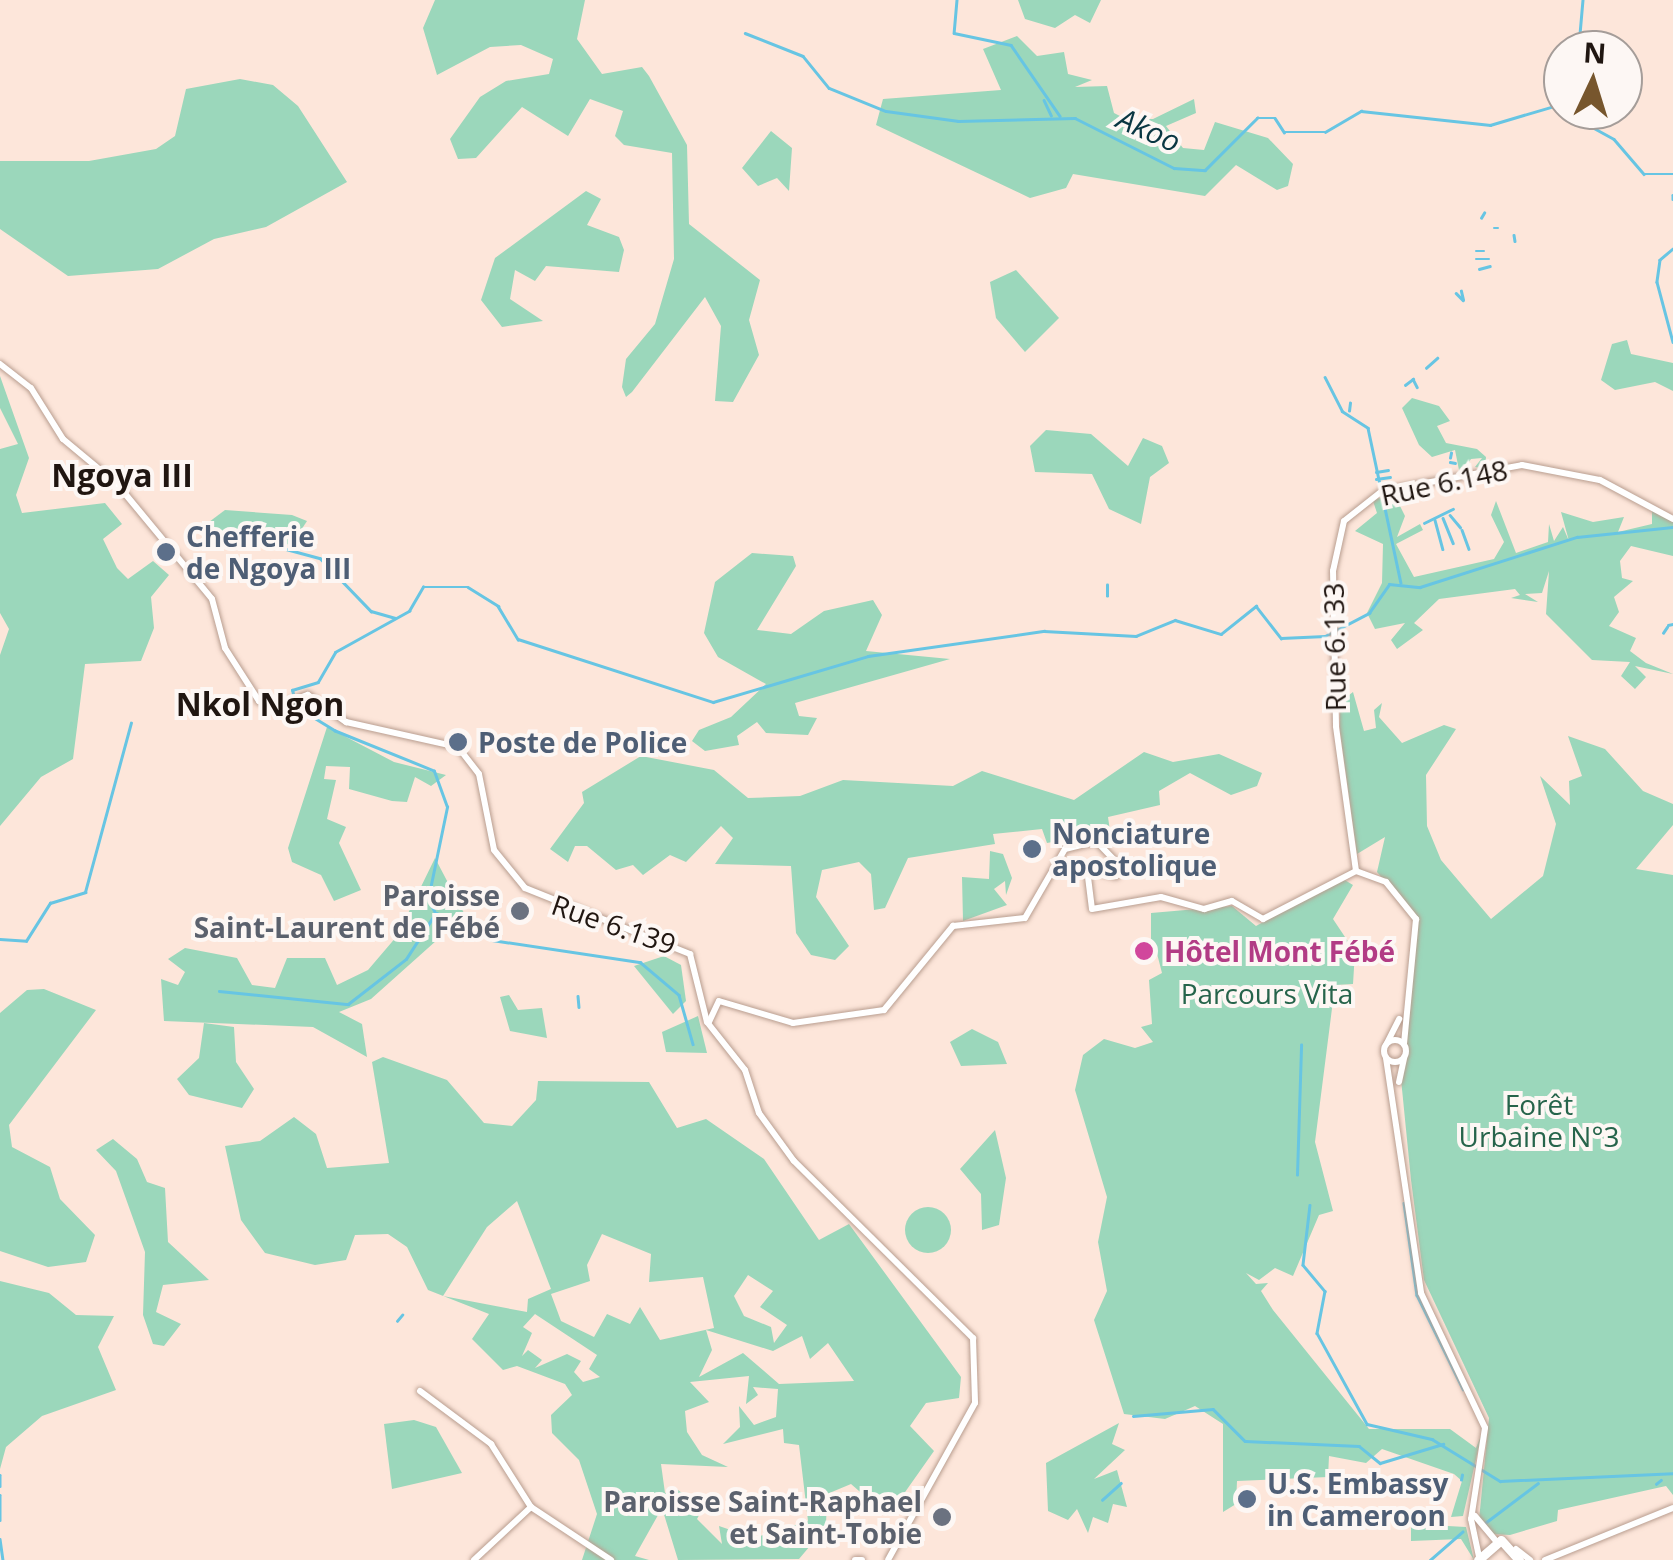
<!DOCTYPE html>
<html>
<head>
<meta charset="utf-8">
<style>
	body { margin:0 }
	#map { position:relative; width:1673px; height:1560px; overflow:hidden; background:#fde6da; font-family:"Open Sans",sans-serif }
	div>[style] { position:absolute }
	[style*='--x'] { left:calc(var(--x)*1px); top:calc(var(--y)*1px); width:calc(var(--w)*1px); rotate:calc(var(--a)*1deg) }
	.green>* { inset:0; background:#9bd7bb }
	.round { border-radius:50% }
	.stream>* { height:2.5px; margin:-1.25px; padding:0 1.25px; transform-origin:1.25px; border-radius:1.25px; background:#67c5e3 }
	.roads { filter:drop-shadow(0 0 2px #b99e90) drop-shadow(0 0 2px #b99e90) }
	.minor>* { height:6px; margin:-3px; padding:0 3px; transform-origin:3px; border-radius:3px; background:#fff }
	.minor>.ring { margin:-3px; padding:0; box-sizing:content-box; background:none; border:6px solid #fff; border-radius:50% }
	.major>* { height:9px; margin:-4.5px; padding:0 4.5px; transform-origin:4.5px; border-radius:4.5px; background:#fff }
	.dots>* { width:28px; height:28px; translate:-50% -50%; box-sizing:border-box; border:5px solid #fdf7f4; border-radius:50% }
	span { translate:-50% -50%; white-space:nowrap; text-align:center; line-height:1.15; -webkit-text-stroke:8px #fdf7f4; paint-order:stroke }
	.street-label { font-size:28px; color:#201611 }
	.service-label { font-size:28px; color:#4e5e75; font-weight:700 }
	.left { translate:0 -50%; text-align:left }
	.worship-label { font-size:28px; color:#5b616d; font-weight:700 }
	.right { translate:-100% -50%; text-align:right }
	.hotel-label { font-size:28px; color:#b23c85; font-weight:700 }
	.park-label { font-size:28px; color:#26644b }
	.water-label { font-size:30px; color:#093642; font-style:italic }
	.quarter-label { font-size:32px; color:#201611; font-weight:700 }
	.north { position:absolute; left:1543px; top:30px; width:100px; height:100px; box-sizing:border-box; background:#fdf7f4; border:2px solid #a59d99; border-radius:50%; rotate:4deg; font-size:28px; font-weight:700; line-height:40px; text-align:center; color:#201611 }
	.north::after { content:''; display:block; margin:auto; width:35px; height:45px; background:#77562d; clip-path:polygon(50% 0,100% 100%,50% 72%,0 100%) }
</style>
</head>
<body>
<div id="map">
	<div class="green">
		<i style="clip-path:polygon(435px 0,585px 0,577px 39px,602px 74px,642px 67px,649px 76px,687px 145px,689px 224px,760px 280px,749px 320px,759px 355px,733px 402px,715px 401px,721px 326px,705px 297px,632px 392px,626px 397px,622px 387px,626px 359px,655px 324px,674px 259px,672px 153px,624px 145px,615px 136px,623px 111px,590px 99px,568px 136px,522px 107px,476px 158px,458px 159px,450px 139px,480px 97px,506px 81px,549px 74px,553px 59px,521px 45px,490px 47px,437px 75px,423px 28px)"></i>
		<i style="clip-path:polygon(1018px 0,1101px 0,1090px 23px,1075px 15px,1055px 28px,1025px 19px)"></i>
		<i style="clip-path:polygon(1017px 36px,1037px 56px,1064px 52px,1068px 74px,1092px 80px,1075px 87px,1107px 86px,1114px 113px,1126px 119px,1153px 119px,1194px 99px,1196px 113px,1166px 126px,1183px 148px,1204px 150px,1215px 122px,1268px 138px,1293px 164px,1288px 186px,1277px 190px,1236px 165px,1205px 196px,1073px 174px,1066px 188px,1030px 198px,876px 125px,883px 99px,1001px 90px,983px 49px)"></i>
		<i style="clip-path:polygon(240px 79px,273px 85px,298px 106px,347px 182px,266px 227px,214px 239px,158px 269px,68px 276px,0 229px,0 161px,89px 161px,156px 149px,175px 136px,186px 89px)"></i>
		<i style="clip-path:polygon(771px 131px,792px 148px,789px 191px,777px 178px,758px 186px,742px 168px)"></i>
		<i style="clip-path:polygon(586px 191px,601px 199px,587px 225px,619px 237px,624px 250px,619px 272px,546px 266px,535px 281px,515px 270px,510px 299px,543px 321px,502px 327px,481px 300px,495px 258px)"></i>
		<i style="clip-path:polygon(1016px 270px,1059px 318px,1025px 352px,996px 318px,990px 282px)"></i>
		<i style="clip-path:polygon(1627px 340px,1631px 354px,1673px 363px,1673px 391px,1655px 382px,1615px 390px,1601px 380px,1612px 344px)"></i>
		<i style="clip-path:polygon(0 376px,29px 458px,16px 495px,22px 513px,105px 503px,122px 524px,103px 539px,117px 568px,128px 579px,153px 561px,169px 575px,151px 597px,154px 628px,141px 661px,85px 664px,73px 759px,41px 777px,0 826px,0 655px,9px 629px,0 613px,0 449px,18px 444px,0 408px)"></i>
		<i style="clip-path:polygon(1412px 398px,1439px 406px,1450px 421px,1437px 426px,1446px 443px,1477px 449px,1486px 457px,1485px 469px,1475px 467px,1482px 458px,1471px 459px,1460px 475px,1455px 450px,1432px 457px,1419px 445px,1402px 408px)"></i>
		<i style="clip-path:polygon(1046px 430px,1091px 434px,1128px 466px,1143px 438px,1162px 446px,1169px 463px,1150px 477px,1141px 524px,1109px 509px,1092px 474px,1035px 472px,1030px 446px)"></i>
		<i style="clip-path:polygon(1393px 492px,1405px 516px,1397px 537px,1420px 524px,1423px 530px,1396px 544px,1414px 577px,1494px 559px,1504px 542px,1491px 515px,1496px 501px,1516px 553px,1548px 542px,1549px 524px,1554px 541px,1563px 527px,1569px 541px,1561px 512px,1593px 522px,1624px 517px,1618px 532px,1652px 524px,1652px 509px,1673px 521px,1673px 556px,1631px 546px,1620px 561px,1622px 578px,1633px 581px,1614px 597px,1619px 612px,1609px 626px,1636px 638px,1630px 651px,1646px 663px,1673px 674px,1635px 666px,1646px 677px,1635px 689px,1621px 676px,1630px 662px,1592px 660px,1546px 614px,1549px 571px,1542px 593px,1525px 594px,1538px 602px,1511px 598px,1520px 595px,1515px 589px,1439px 599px,1414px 623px,1423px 630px,1397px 649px,1391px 640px,1405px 623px,1375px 629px,1367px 613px,1382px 583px,1383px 544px,1355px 531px,1377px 513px,1373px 501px)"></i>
		<i style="clip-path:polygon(225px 510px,292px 515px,307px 521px,292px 544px,214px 548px,201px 528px)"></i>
		<i style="clip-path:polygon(752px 553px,793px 556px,796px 566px,757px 630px,791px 634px,824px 611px,873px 600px,882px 615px,866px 651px,950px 659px,795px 703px,799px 716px,817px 718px,808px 735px,766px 733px,757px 722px,737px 736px,739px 745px,705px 751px,692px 741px,699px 730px,731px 717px,766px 684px,718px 657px,704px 633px,715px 582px)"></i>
		<i style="clip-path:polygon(1353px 692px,1364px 731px,1376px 728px,1374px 710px,1382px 703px,1379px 717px,1402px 743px,1444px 725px,1456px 729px,1426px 775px,1427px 826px,1441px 860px,1491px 919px,1543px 876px,1556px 824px,1540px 776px,1570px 805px,1569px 781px,1582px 776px,1568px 736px,1605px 749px,1643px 791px,1673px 804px,1673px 825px,1636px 869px,1673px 875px,1673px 1495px,1666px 1486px,1558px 1510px,1557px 1521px,1510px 1535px,1490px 1534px,1479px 1520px,1489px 1418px,1424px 1280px,1411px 1180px,1401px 1079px,1418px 920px,1377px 872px,1385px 837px,1357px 854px,1340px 731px,1340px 702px)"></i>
		<i style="clip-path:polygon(327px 727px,394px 762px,446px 775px,431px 786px,415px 777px,407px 802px,392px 801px,349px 789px,350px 767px,326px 766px,324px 779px,336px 780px,327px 819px,346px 827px,339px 843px,361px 890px,334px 901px,321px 875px,292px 862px,288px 848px)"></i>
		<i style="clip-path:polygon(1144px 752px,1173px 762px,1219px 754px,1262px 773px,1257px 786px,1231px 795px,1190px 773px,1159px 791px,1160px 805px,1108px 817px,1110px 831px,1047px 843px,1042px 829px,993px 834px,995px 844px,908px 858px,885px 908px,874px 910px,871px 874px,859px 862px,822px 870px,816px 897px,849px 946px,835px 960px,811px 955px,796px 933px,791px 866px,715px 864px,733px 838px,721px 826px,686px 862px,670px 855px,643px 875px,633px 865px,616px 870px,587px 846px,575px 846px,568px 862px,550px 849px,584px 803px,582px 792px,641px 756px,714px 770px,748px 798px,800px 796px,843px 780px,953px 786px,982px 771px,1074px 800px)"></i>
		<i style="clip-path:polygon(990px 851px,1003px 854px,1012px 878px,1006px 895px,1005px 881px,994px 889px,1007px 905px,963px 921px,962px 877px,989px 879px)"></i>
		<i style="clip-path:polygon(435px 858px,465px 915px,371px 999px,339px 1012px,362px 1024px,367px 1057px,313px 1027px,164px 1021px,161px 979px,178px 985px,185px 972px,168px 959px,185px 948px,237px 958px,252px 985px,275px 988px,287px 958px,325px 958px,337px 985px,368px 970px,397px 936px)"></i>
		<i style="clip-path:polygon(1343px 879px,1353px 885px,1333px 919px,1355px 952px,1353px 984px,1335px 985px,1315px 1142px,1333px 1211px,1319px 1215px,1293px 1276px,1275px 1268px,1259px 1280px,1246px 1273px,1256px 1284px,1268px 1283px,1261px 1291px,1273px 1310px,1369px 1429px,1450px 1429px,1476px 1448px,1482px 1433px,1463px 1516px,1451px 1517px,1462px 1481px,1454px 1474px,1382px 1449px,1366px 1463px,1329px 1456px,1328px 1477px,1237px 1481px,1236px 1504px,1223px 1512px,1223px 1424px,1195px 1406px,1165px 1419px,1124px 1414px,1094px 1320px,1107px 1291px,1098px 1242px,1107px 1197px,1075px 1090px,1083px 1055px,1104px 1039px,1135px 1048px,1153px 1042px,1141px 1027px,1152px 1024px,1149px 980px,1162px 973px,1154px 942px,1141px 946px,1151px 941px,1151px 913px,1232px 906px,1256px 926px)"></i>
		<i style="clip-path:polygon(664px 956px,681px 965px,686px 1001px,673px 1014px,634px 966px)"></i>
		<i style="clip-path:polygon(44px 989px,96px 1010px,9px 1125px,12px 1147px,50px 1167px,60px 1199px,95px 1235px,86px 1262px,48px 1267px,0 1251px,0 1013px,27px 990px)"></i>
		<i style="clip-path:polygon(509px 995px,518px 1010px,542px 1008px,547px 1038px,510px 1031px,500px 997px)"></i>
		<i style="clip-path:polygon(698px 1016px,707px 1053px,666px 1052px,662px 1032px)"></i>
		<i style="clip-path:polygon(204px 1023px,234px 1027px,236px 1062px,254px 1089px,242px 1108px,189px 1095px,177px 1079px,199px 1058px)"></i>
		<i style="clip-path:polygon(972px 1029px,998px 1042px,1007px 1064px,961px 1066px,950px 1042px)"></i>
		<i style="clip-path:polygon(evenodd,383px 1057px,447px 1080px,484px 1123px,512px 1126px,536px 1100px,538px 1081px,649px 1082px,677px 1128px,706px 1119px,764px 1159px,819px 1240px,849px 1224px,961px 1377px,959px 1398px,926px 1403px,910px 1426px,934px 1451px,903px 1495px,874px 1504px,851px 1484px,827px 1494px,826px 1527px,799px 1559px,678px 1560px,662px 1508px,635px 1556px,649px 1560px,582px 1560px,597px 1514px,579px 1460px,552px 1433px,551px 1415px,572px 1395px,565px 1384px,517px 1366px,503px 1370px,472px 1339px,489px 1314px,428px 1290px,407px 1247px,388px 1234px,355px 1235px,346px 1260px,315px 1265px,265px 1253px,241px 1220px,225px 1146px,260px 1141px,294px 1117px,316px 1134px,327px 1168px,389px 1163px,372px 1062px,383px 1057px,517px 1201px,551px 1289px,528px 1299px,527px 1312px,443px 1296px,487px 1227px,517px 1201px,383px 1057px,602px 1234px,651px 1254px,649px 1282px,703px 1277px,714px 1328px,660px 1340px,640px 1307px,630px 1324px,607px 1314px,594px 1337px,561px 1321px,551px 1294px,590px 1281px,587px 1265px,602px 1234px,383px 1057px,748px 1275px,773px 1291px,760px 1307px,787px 1325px,774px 1343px,771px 1327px,744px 1316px,734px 1296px,748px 1275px,383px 1057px,535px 1314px,597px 1355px,589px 1369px,600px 1377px,583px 1382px,574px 1372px,581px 1361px,567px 1354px,535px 1368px,542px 1360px,528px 1350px,522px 1356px,532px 1333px,523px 1327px,535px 1314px,383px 1057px,706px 1330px,773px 1351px,802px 1336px,810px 1359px,828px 1343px,854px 1381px,779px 1384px,743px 1353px,699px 1377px,712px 1350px,706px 1330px,383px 1057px,749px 1376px,746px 1404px,758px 1395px,753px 1387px,778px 1389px,776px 1417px,754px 1425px,739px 1406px,740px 1427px,723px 1444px,783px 1429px,784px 1443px,799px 1445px,808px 1521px,754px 1538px,719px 1526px,722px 1544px,697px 1519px,703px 1508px,675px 1488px,665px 1493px,661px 1464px,728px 1467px,702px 1455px,687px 1432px,685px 1411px,709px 1402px,690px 1382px,749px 1376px)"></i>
		<i style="clip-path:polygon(995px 1130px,1006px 1178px,999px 1225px,982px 1230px,981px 1194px,960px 1169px)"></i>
		<i style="clip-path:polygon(113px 1139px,137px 1159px,147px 1182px,165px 1188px,168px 1242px,209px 1280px,163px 1285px,156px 1312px,181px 1324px,164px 1346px,153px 1344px,143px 1315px,145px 1252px,116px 1171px,96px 1150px)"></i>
		<i class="round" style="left:905px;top:1207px;width:46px;height:46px"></i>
		<i style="clip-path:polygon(0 1281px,49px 1293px,76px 1315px,114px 1316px,98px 1347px,116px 1390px,42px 1416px,6px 1447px,0 1469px)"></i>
		<i style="clip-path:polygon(414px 1420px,436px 1427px,462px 1473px,392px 1489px,384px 1424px)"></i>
		<i style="clip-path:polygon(1119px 1423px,1112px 1444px,1125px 1450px,1094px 1479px,1117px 1470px,1127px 1507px,1113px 1504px,1108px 1523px,1093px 1517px,1088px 1533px,1077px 1509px,1068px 1520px,1048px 1511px,1046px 1463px)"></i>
		<i style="clip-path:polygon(1411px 1524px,1466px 1527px,1474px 1560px,1461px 1539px,1411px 1541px)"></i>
	</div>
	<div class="stream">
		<i style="--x:957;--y:0;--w:33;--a:95"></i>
		<i style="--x:954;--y:33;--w:58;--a:11.9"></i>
		<i style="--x:1011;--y:45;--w:86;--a:55.4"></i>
		<i style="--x:1583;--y:0;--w:38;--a:95"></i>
		<i style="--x:1580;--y:38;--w:26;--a:28"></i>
		<i style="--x:745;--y:33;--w:62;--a:21.6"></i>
		<i style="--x:803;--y:56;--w:41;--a:50.9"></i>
		<i style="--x:829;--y:88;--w:61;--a:22"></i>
		<i style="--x:886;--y:111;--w:73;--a:7.9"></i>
		<i style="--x:958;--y:121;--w:117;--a:-1.5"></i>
		<i style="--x:1075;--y:118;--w:111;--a:26.8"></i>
		<i style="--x:1174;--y:168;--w:31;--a:4"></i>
		<i style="--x:1205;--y:170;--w:74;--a:-45"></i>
		<i style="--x:1257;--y:118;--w:18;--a:0"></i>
		<i style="--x:1275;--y:118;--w:17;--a:57"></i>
		<i style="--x:1284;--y:132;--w:41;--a:0"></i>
		<i style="--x:1325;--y:132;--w:42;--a:-30.3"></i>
		<i style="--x:1361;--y:111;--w:130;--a:6.2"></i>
		<i style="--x:1490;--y:125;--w:67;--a:-16.5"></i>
		<i style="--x:1554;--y:106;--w:68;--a:28.8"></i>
		<i style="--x:1614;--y:139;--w:46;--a:49.4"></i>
		<i style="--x:1644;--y:174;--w:29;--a:0"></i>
		<i style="--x:1044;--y:100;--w:17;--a:65"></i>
		<i style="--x:1586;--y:120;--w:18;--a:-34"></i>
		<i style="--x:1673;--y:195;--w:4;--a:90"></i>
		<i style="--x:1481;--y:218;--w:6;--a:-59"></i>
		<i style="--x:1494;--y:228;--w:4;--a:0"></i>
		<i style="--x:1514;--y:235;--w:6;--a:81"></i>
		<i style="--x:1673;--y:249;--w:17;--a:140"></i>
		<i style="--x:1660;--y:260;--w:22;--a:98"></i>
		<i style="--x:1657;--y:282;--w:62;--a:75.1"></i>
		<i style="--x:1476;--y:251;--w:8;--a:0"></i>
		<i style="--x:1476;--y:259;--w:13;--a:0"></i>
		<i style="--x:1479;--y:269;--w:11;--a:-15"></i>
		<i style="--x:1456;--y:293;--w:10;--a:45"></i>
		<i style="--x:1463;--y:300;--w:9;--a:-103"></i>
		<i style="--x:1426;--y:368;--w:15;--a:-42"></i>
		<i style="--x:1325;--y:377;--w:38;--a:63"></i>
		<i style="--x:1342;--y:411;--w:31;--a:33"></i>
		<i style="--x:1368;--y:428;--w:158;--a:78"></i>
		<i style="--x:1405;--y:385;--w:10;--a:-37"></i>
		<i style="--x:1413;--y:379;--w:9;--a:63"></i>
		<i style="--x:1349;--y:411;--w:8;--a:-83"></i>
		<i style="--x:1450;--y:458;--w:5;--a:-79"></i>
		<i style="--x:1450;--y:462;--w:5;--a:11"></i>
		<i style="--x:1376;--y:472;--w:12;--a:-9"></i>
		<i style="--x:1376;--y:479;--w:14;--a:-8"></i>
		<i style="--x:1450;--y:515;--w:16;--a:50"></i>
		<i style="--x:1443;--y:518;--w:27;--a:68"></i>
		<i style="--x:1435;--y:520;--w:30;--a:75"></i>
		<i style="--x:1424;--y:523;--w:32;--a:-26"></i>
		<i style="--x:1462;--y:530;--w:20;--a:70"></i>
		<i style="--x:286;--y:549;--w:35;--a:15"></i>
		<i style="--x:320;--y:558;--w:74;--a:46.1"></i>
		<i style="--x:371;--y:611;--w:25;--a:16"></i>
		<i style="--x:1107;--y:596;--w:11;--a:-90"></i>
		<i style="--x:1668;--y:625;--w:5;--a:-11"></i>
		<i style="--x:1663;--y:633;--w:7;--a:-56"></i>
		<i style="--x:435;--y:913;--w:16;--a:-117"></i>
		<i style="--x:428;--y:899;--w:94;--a:-78.3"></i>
		<i style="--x:447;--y:807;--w:38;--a:-110"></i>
		<i style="--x:434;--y:771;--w:107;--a:-158"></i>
		<i style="--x:335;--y:731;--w:46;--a:-148.4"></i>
		<i style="--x:296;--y:707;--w:17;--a:-103"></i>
		<i style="--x:292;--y:690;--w:27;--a:-17"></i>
		<i style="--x:318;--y:682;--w:34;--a:-60"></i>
		<i style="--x:335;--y:652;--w:85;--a:-29"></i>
		<i style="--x:409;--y:611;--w:28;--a:-60"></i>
		<i style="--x:423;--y:587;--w:45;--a:0"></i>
		<i style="--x:468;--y:587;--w:36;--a:32"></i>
		<i style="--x:498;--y:606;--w:39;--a:59"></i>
		<i style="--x:518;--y:639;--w:205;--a:17.9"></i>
		<i style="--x:713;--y:702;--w:162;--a:-16.5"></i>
		<i style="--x:868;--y:656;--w:178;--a:-8.1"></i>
		<i style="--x:1044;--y:631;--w:92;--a:3.1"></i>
		<i style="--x:1136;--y:636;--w:42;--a:-22.3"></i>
		<i style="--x:1175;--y:620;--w:48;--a:16.9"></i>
		<i style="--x:1221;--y:634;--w:45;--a:-38.7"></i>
		<i style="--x:1256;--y:606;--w:41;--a:52"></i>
		<i style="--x:1281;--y:638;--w:44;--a:-2.6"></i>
		<i style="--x:1325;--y:636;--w:50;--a:-27.6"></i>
		<i style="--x:1369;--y:613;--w:35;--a:-55"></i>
		<i style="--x:1389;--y:584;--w:31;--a:6"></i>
		<i style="--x:1420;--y:587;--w:165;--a:-17.7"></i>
		<i style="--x:1577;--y:537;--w:97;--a:-5.9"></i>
		<i style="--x:437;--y:913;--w:61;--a:26.1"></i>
		<i style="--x:492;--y:940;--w:150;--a:8.5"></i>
		<i style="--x:640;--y:962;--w:51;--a:40.2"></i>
		<i style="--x:679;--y:995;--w:51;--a:74.1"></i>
		<i style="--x:0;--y:939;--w:26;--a:4"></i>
		<i style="--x:26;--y:941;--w:45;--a:-57.7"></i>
		<i style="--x:50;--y:903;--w:37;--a:-17"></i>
		<i style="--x:85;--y:892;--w:175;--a:-74.8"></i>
		<i style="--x:219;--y:991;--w:130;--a:5.8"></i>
		<i style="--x:348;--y:1004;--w:73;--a:-37.8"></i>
		<i style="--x:406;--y:959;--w:54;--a:-57.2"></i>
		<i style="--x:578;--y:996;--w:11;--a:85"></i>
		<i style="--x:1297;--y:1175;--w:130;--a:-88.2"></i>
		<i style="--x:1404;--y:1203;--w:93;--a:82"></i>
		<i style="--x:1417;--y:1295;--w:105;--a:63.9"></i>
		<i style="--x:1310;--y:1205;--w:60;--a:96.7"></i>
		<i style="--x:1303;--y:1265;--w:34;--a:50"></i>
		<i style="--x:1325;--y:1291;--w:43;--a:100.8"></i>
		<i style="--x:1317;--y:1333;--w:104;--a:61.2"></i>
		<i style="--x:1367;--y:1424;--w:67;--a:13"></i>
		<i style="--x:1432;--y:1439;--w:80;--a:31.7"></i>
		<i style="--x:1500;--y:1481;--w:173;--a:-2.6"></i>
		<i style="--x:397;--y:1321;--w:8;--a:-50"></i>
		<i style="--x:1133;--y:1416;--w:80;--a:-5"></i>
		<i style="--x:1213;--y:1409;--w:45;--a:45"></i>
		<i style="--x:1245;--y:1441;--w:114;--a:2.5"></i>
		<i style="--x:1359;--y:1446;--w:27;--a:39"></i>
		<i style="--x:1380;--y:1463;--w:66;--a:-16.8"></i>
		<i style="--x:0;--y:1475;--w:11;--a:90"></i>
		<i style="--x:1461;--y:1480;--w:5;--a:-79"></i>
		<i style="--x:1656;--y:1484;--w:6;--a:-39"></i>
		<i style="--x:0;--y:1495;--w:25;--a:90"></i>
		<i style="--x:1102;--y:1500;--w:25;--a:-42"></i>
		<i style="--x:1485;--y:1523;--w:66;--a:-37"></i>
		<i style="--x:0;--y:1539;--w:21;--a:82"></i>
		<i style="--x:1430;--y:1560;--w:43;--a:-41.2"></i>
	</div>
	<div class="roads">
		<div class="minor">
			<i style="--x:0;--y:364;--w:39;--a:38"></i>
			<i style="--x:31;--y:388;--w:60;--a:57.9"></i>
			<i style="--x:63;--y:439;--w:70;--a:39.8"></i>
			<i style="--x:117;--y:484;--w:149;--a:50.4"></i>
			<i style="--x:212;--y:599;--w:51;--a:75.1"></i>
			<i style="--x:225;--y:648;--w:63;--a:57.3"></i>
			<i style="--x:259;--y:701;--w:18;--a:19"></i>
			<i style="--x:276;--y:707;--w:34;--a:-21"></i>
			<i style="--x:308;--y:695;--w:47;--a:35.4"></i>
			<i style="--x:346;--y:722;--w:115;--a:12.6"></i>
			<i style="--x:458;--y:747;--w:34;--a:52"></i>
			<i style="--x:479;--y:774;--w:77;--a:78.8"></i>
			<i style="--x:494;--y:850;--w:49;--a:50.8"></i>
			<i style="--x:525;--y:888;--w:178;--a:21.8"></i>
			<i style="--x:690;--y:954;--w:70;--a:76"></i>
			<i style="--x:707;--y:1022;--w:61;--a:51.6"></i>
			<i style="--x:745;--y:1070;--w:45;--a:72"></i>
			<i style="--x:759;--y:1113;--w:59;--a:53.9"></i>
			<i style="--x:794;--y:1161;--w:252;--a:44.7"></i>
			<i style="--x:973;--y:1338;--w:65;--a:88.2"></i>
			<i style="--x:975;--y:1403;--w:179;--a:119"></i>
			<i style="--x:1356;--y:871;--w:146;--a:-97.9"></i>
			<i style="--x:1336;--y:726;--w:155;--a:-91.1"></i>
			<i style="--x:1333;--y:571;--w:51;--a:-77.6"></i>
			<i style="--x:1344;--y:521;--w:48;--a:-38.3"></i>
			<i style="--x:1382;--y:491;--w:142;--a:-10.5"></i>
			<i style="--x:1522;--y:465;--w:79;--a:10.9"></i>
			<i style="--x:1600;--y:480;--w:83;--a:28.1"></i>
			<i style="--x:709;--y:1022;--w:23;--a:-65"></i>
			<i style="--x:719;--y:1001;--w:77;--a:16.6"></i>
			<i style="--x:793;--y:1023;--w:92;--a:-8.1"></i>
			<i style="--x:884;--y:1010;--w:109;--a:-50.6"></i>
			<i style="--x:953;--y:926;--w:72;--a:-6.3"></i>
			<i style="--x:1025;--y:918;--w:80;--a:-59.9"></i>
			<i style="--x:1065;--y:849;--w:32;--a:-14"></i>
			<i style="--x:1096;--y:841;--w:37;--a:46"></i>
			<i style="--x:1122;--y:868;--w:10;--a:127"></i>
			<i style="--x:1116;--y:876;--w:30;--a:-166"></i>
			<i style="--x:1087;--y:869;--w:40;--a:82.9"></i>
			<i style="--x:1092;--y:909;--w:70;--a:-9.9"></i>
			<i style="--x:1161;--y:897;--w:45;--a:15.6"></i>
			<i style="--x:1204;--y:909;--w:29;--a:-16"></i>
			<i style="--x:1232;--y:901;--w:36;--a:30"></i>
			<i style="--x:1263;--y:919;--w:105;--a:-27.3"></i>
			<i style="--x:1356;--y:871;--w:32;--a:20"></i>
			<i style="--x:1386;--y:882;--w:48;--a:51"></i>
			<i style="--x:1416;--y:919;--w:125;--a:95.5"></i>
			<i class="ring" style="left:1384px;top:1040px;width:16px;height:16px"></i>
			<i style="--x:1387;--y:1043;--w:27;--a:-63"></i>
			<i style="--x:1386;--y:1058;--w:238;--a:81.5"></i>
			<i style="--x:1421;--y:1293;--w:149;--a:64.6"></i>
			<i style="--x:1485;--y:1428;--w:92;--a:98.7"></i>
			<i style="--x:1471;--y:1519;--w:38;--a:78"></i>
			<i style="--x:1399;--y:1082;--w:25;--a:-78"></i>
			<i style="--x:420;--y:1391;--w:89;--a:36.7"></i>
			<i style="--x:491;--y:1444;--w:75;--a:57.6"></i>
			<i style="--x:531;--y:1507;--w:96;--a:33.5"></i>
			<i style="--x:1475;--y:1516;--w:33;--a:50"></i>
			<i style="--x:1516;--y:1549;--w:18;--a:38"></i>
			<i style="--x:474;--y:1560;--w:78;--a:-42.9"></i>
			<i style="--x:855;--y:1560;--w:7;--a:0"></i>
			<i style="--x:1545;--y:1560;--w:138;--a:-22.1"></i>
		</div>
		<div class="major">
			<i style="--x:1478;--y:1560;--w:30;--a:-41"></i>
			<i style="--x:1501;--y:1540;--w:27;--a:48"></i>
		</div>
	</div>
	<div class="dots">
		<i style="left:166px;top:552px;background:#5c6f8a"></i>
		<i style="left:458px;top:742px;background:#5c6f8a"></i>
		<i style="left:1032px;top:849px;background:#5c6f8a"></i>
		<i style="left:520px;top:911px;background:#6b7280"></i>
		<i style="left:1144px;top:951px;background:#d1479c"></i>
		<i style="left:1247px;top:1499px;background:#5c6f8a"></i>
		<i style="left:942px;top:1517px;background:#6b7280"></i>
	</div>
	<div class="street-label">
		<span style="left:1444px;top:482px;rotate:-12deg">Rue 6.148</span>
		<span style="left:1334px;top:647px;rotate:-91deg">Rue 6.133</span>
		<span style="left:614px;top:924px;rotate:19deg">Rue 6.139</span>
	</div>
	<div class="service-label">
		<span class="left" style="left:186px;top:552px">Chefferie<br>de Ngoya III</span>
		<span class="left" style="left:478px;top:742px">Poste de Police</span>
		<span class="left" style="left:1052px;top:849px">Nonciature<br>apostolique</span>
		<span class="left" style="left:1267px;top:1499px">U.S. Embassy<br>in Cameroon</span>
	</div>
	<div class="worship-label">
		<span class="right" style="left:500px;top:911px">Paroisse<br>Saint-Laurent de Fébé</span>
		<span class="right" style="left:922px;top:1517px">Paroisse Saint-Raphael<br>et Saint-Tobie</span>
	</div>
	<div class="hotel-label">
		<span class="left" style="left:1164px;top:951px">Hôtel Mont Fébé</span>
	</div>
	<div class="park-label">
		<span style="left:1267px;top:993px">Parcours Vita</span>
		<span style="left:1539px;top:1120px">Forêt<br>Urbaine N°3</span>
	</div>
	<div class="water-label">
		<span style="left:1149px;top:130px;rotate:24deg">Akoo</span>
	</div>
	<div class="quarter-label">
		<span style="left:122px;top:475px">Ngoya III</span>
		<span style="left:260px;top:704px">Nkol Ngon</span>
	</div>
	<div class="north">N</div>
</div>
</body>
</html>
